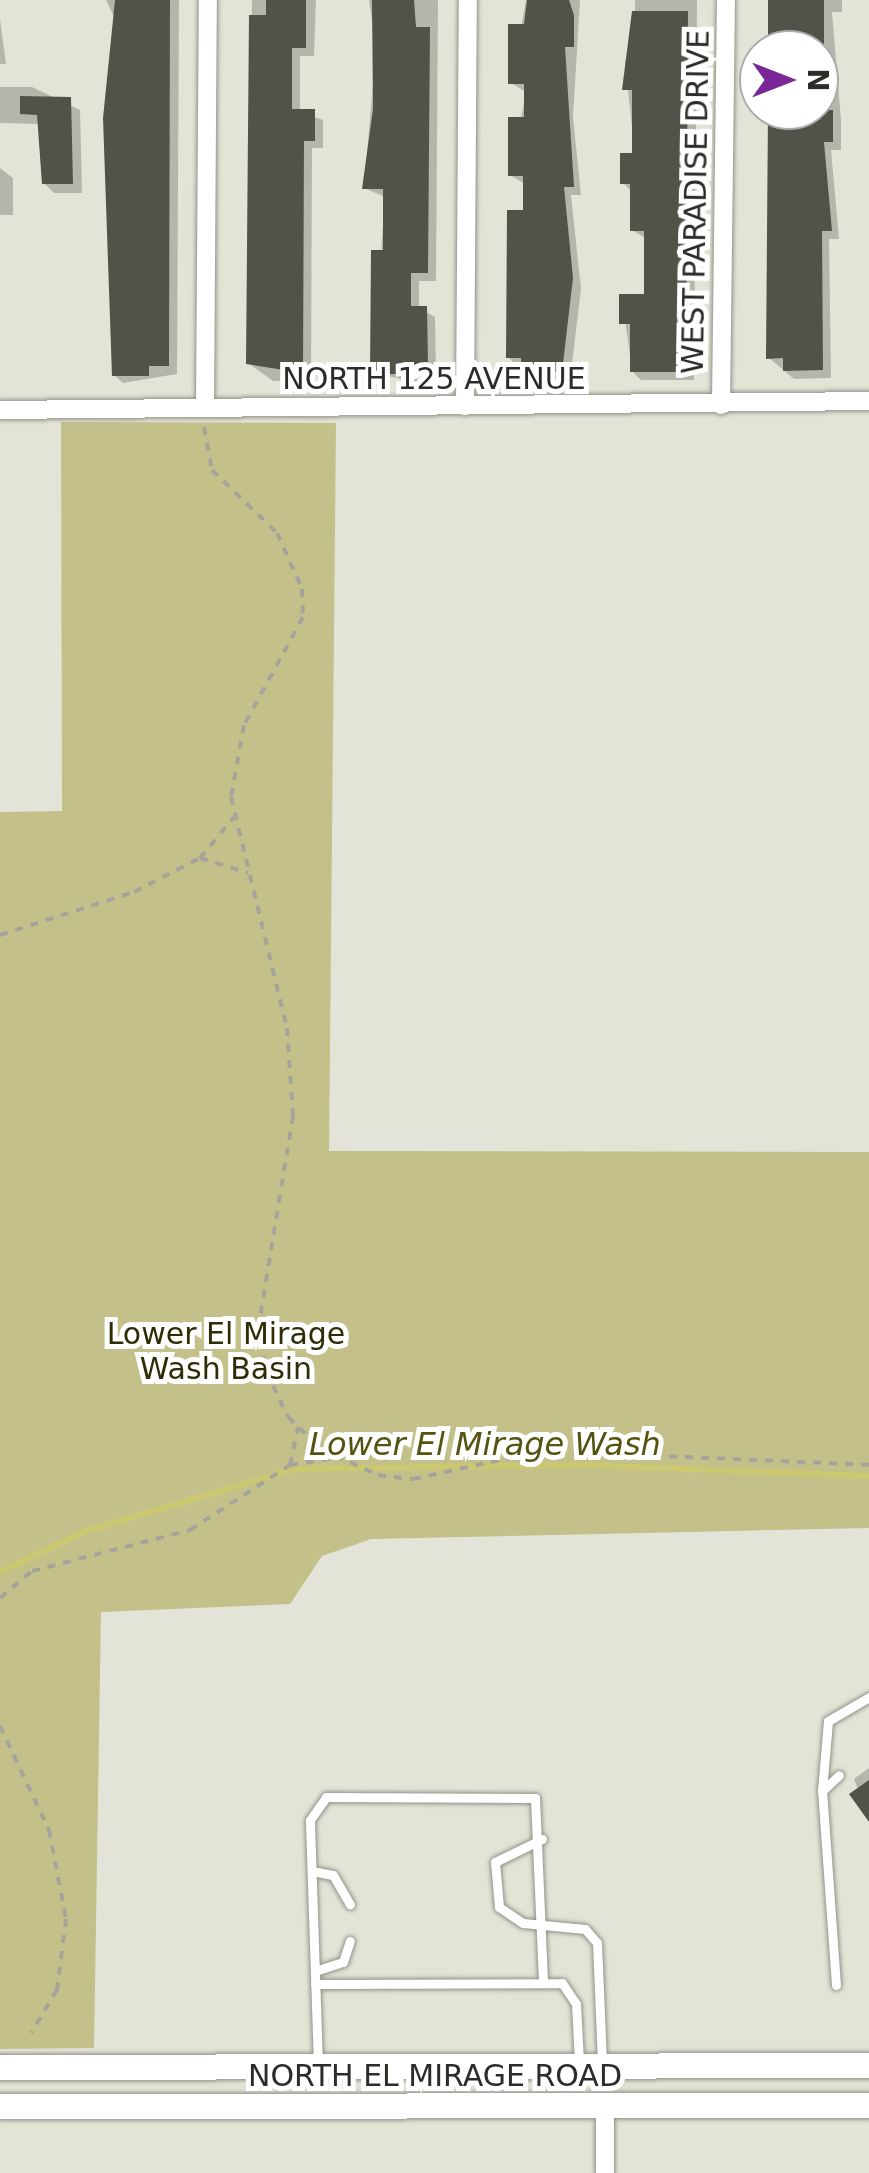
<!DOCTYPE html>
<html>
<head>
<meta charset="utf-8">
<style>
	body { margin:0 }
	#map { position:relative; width:869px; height:2173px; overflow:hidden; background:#e3e3d7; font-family:"DejaVu Sans",sans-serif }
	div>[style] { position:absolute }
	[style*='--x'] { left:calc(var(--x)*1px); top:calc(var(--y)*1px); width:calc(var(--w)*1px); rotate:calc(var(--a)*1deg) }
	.green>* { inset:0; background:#c3c08a }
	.shadow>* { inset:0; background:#0003 }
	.stream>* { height:6px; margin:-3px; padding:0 3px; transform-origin:3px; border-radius:3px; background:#ccc871 }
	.building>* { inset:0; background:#535248; transform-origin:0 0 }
	.path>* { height:4px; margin-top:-2px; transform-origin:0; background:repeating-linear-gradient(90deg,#a4a49b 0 8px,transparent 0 16px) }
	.roads { filter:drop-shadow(0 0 2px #939287) drop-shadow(0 0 2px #939287) }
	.service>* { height:9px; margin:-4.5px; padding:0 4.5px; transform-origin:4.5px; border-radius:4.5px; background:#fff }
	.minor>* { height:18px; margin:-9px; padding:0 9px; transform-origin:9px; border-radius:9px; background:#fff }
	.secondary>* { height:25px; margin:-12.5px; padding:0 12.5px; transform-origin:12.5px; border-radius:12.5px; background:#fff }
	span { translate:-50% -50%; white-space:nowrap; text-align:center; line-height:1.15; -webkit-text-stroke:10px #fff; paint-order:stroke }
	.street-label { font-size:30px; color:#2c2c28 }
	.park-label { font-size:30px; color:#2f2c06 }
	.water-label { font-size:32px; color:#565210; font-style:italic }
	.north { position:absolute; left:739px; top:30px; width:100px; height:100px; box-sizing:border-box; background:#fff; border:2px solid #ababa9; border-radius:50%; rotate:90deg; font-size:28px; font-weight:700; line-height:40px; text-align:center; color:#2c2c28 }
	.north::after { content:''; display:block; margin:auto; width:35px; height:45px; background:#7a2797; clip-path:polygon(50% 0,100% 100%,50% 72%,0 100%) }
</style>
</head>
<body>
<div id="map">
	<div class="green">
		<i style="clip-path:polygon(61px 422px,336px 423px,329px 1151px,869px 1152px,869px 1528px,371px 1539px,322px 1556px,290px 1604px,101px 1612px,94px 2048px,0 2049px,0 812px,62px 811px)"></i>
	</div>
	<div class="shadow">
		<i style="clip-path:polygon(106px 0,179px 0,177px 374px,123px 383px,114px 375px,116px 21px)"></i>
		<i style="clip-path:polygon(252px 0,316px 0,314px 56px,300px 56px,300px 112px,323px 120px,323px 148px,312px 148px,311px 381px,273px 381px,248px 363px)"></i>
		<i style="clip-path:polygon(369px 0,438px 0,436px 281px,419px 281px,419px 308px,435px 317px,436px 373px,417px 373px,417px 382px,372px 373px,385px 197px,364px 188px,376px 49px)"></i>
		<i style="clip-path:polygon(526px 0,580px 0,573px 117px,581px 195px,571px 195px,581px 289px,570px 380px,532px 380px,508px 357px,525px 212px,525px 184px,510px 175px,526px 92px,511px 83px)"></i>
		<i style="clip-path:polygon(635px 0,697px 0,694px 380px,641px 380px,632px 371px,622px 297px,647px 297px,647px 239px,632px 230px,632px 192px,623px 183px,635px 156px,625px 61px,635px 61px)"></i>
		<i style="clip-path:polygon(771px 0,842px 0,842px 12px,832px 12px,841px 120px,841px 150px,831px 150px,839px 239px,829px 239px,831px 378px,794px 379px,769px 358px,770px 110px,819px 110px,819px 50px,771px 50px)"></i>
		<i style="clip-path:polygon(0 19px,6px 64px,0 64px)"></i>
		<i style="clip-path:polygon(0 87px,32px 87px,80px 110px,82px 193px,54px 193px,44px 183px,40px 124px,0 123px)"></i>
		<i style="clip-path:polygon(0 168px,13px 178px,13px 215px,0 215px)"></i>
		<i style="clip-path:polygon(869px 1768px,869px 1818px,854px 1779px)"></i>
	</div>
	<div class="stream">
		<i style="--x:0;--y:1572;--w:92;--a:-25.7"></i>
		<i style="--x:83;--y:1532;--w:221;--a:-16.6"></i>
		<i style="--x:295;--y:1469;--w:287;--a:-0.8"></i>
		<i style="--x:582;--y:1465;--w:287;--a:2.2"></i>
	</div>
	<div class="building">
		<i style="clip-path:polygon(115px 0,170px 0,169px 366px,149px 366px,149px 376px,112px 376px,103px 118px)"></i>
		<i style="clip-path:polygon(266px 0,306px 0,306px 48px,292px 48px,292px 109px,315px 109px,315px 141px,304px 141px,303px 373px,246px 364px,249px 15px,266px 15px)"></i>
		<i style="clip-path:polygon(372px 0,414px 0,416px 27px,430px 27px,428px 273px,411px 273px,411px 306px,427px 306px,428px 365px,409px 365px,409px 374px,370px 374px,371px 250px,383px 250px,383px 189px,362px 189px,373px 109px)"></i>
		<i style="clip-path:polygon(527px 0,569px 0,574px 15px,574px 47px,565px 47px,574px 187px,564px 187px,573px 278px,562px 372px,521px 372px,521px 358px,506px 358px,507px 210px,523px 210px,523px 176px,508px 176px,508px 117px,524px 117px,524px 84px,508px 84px,508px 24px,524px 24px)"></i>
		<i style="left:768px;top:0;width:56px;height:50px"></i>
		<i style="clip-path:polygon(632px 11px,688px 11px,686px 372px,630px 372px,630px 324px,619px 324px,619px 294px,644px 294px,644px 231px,630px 231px,630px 184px,620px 184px,620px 153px,632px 153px,632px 90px,622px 90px)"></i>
		<i style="clip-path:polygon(20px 96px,71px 97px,73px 184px,42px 184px,37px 115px,20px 114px)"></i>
		<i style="clip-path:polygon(768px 110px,833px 110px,833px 142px,824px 142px,832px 231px,822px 231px,823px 370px,783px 371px,783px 358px,766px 359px)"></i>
		<i style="clip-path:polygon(869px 1780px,869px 1822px,849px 1794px)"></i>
	</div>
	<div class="path">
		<i style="--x:204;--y:427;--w:44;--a:79.5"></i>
		<i style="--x:212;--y:470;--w:91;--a:44.1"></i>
		<i style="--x:277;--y:533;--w:61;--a:65.9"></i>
		<i style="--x:302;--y:589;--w:28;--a:88"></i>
		<i style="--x:303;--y:617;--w:123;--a:118.6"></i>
		<i style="--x:244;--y:725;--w:73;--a:100.2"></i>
		<i style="--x:231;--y:797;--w:238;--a:76.4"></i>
		<i style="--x:287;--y:1028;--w:88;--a:86.1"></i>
		<i style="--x:293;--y:1116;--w:211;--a:99.3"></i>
		<i style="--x:259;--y:1324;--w:48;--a:81.5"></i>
		<i style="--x:266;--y:1371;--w:51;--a:64.4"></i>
		<i style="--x:288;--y:1417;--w:46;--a:44.1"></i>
		<i style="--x:321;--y:1449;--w:63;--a:24.5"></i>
		<i style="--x:378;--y:1475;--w:35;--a:7"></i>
		<i style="--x:413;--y:1479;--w:131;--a:-12.3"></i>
		<i style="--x:541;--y:1451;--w:328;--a:2.4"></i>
		<i style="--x:200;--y:858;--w:50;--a:17.4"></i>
		<i style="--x:0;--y:935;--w:141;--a:-17.8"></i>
		<i style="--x:134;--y:892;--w:74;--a:-27.3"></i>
		<i style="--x:200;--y:858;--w:53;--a:-50.3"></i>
		<i style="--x:290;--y:1465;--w:39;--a:-78"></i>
		<i style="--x:0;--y:1598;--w:42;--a:-40.2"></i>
		<i style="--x:32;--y:1571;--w:163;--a:-14.5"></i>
		<i style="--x:190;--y:1530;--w:119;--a:-33"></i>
		<i style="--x:290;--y:1465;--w:45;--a:-9"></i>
		<i style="--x:0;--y:1726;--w:115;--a:64.8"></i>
		<i style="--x:49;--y:1830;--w:91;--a:79.2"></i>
		<i style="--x:66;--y:1919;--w:72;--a:97.2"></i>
		<i style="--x:57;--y:1990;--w:50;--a:121.2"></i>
	</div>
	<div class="roads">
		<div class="service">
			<i style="--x:822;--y:1791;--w:23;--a:-43"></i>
			<i style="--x:542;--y:1839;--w:52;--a:153.9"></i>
			<i style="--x:495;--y:1862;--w:45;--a:84.9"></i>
			<i style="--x:499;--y:1907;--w:29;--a:34"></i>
			<i style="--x:523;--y:1923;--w:62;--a:5.5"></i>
			<i style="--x:585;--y:1929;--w:18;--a:49"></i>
			<i style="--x:597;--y:1943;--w:121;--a:87.6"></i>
			<i style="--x:312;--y:1871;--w:21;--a:11"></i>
			<i style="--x:333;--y:1875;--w:34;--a:60"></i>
			<i style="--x:315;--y:1971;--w:29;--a:-18"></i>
			<i style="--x:343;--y:1962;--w:22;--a:-72"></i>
			<i style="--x:315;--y:1984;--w:247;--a:-0.2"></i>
			<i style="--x:562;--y:1983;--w:25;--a:56"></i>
			<i style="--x:576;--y:2004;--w:58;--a:87"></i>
			<i style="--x:836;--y:1985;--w:195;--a:-94.1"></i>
			<i style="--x:822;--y:1791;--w:70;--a:-85.1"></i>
			<i style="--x:828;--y:1721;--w:48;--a:-30.3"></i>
			<i style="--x:318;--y:2065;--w:245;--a:-91.9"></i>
			<i style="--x:310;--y:1820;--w:28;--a:-55"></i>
			<i style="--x:326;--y:1797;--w:209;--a:0.3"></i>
			<i style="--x:535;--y:1798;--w:182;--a:87.5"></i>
		</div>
		<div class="minor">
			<i style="--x:721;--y:405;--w:405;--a:-89.3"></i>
			<i style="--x:465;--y:406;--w:406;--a:-89.6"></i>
			<i style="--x:205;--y:408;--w:408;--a:-89.6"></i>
			<i style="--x:0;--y:410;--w:869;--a:-0.59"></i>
			<i style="--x:605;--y:2111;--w:62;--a:90"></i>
		</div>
		<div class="secondary">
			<i style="--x:0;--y:2067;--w:869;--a:-0.13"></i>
			<i style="--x:0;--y:2106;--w:869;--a:-0.07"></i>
		</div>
	</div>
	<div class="street-label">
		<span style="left:696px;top:202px;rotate:-89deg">WEST PARADISE DRIVE</span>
		<span style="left:434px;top:379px">NORTH 125 AVENUE</span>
		<span style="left:435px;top:2076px">NORTH EL MIRAGE ROAD</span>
	</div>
	<div class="park-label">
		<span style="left:226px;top:1351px">Lower El Mirage<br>Wash Basin</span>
	</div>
	<div class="water-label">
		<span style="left:485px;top:1444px">Lower El Mirage Wash</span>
	</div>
	<div class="north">N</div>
</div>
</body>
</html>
